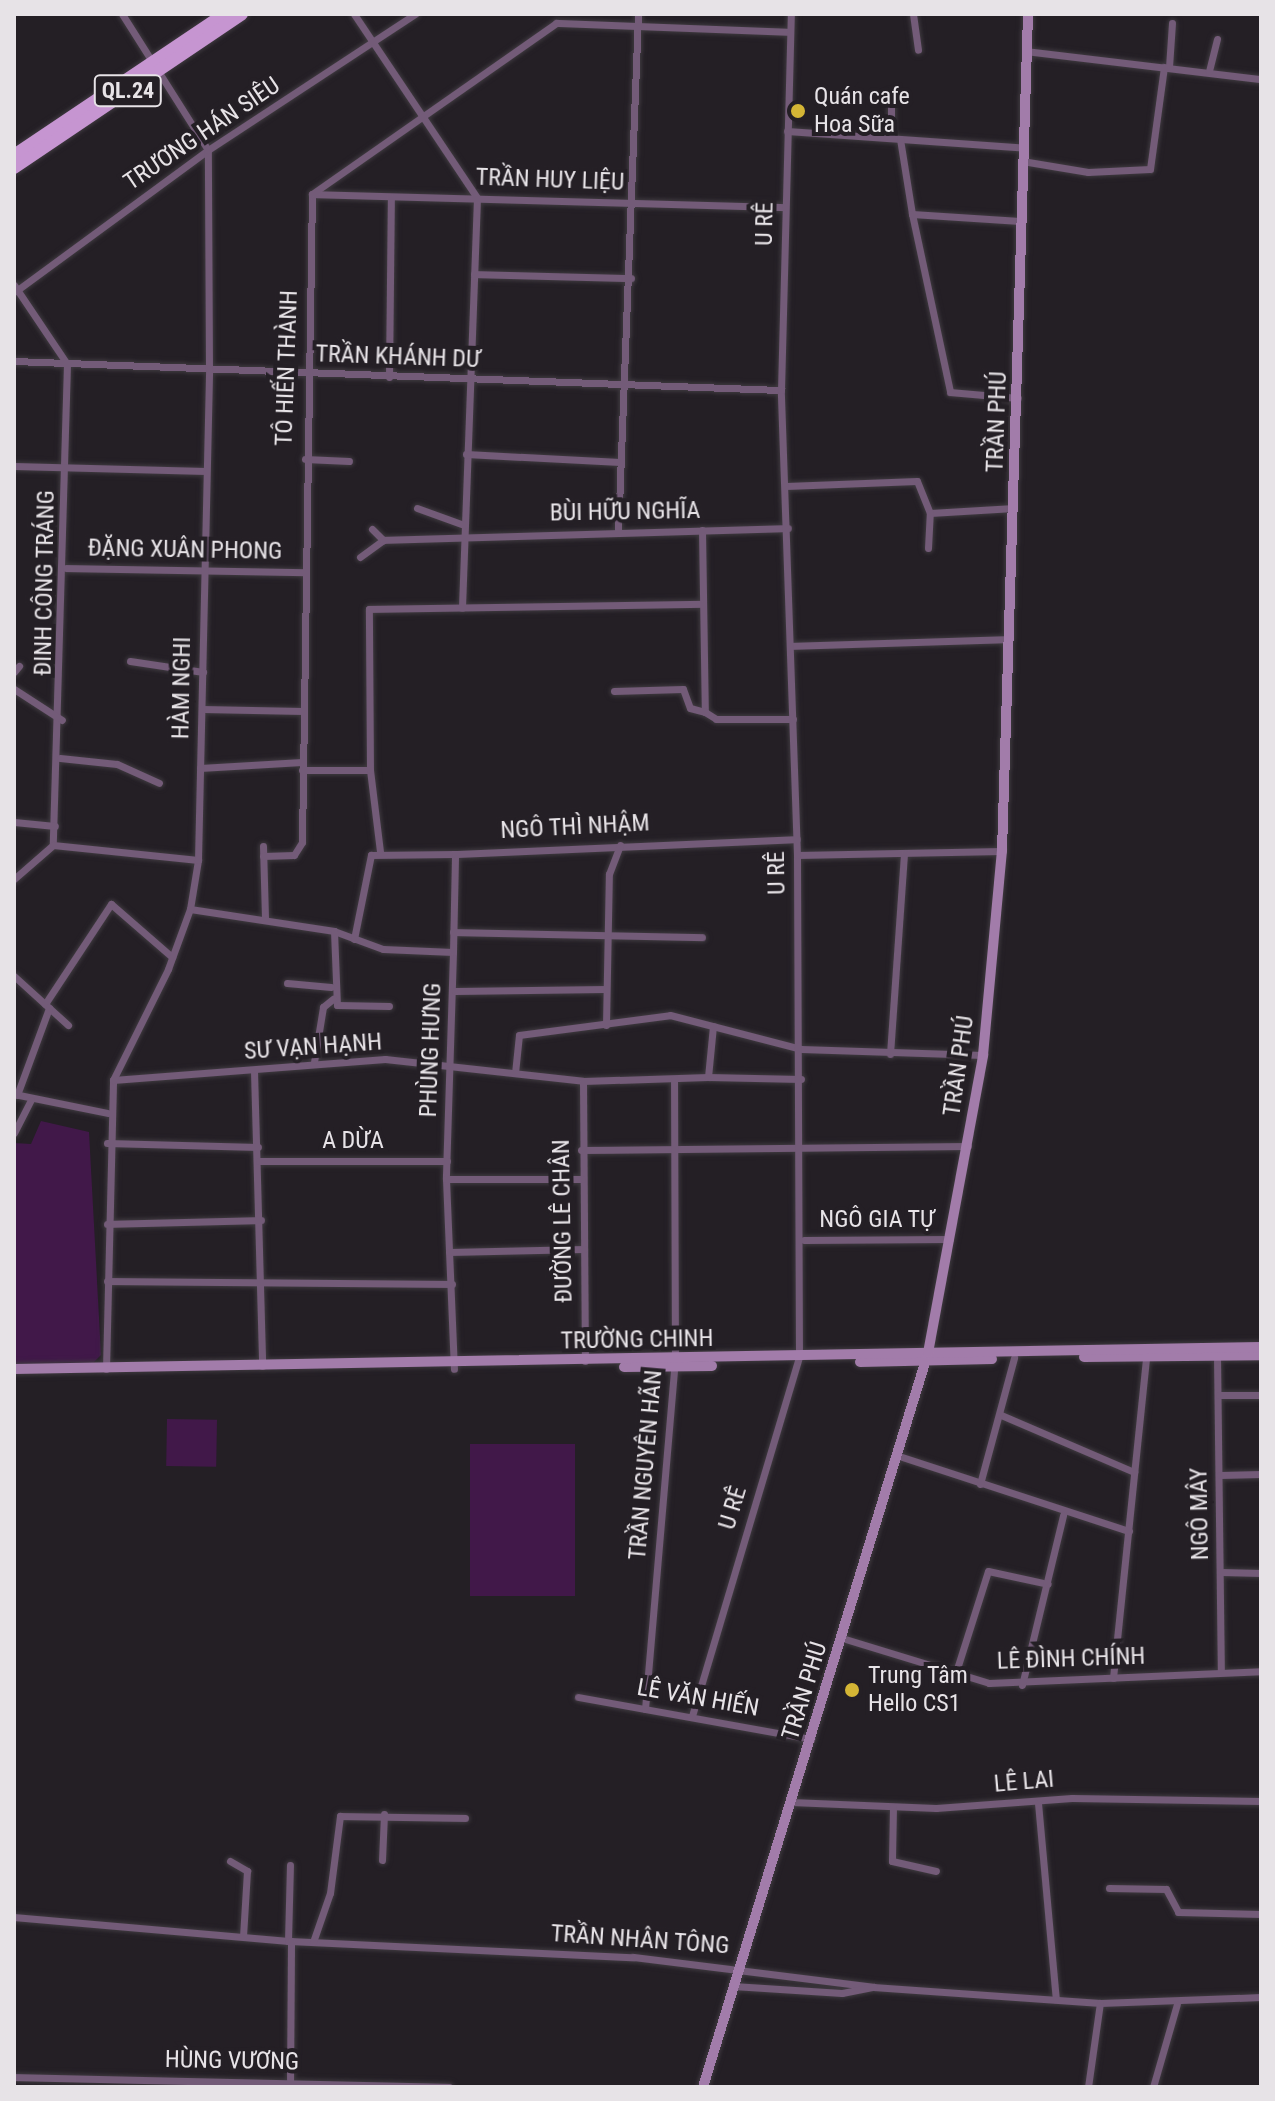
<!DOCTYPE html>
<html>
<head>
<meta charset="utf-8">
<style>
	body { margin:0 }
	#map { position:relative; width:1275px; height:2101px; overflow:hidden; background:#241f25; font-family:"Roboto Condensed",sans-serif }
	div>[style] { position:absolute }
	[style*='--x'] { left:calc(var(--x)*1px); top:calc(var(--y)*1px); width:calc(var(--w)*1px); rotate:calc(var(--a)*1deg) }
	.green>* { inset:0; background:#411849; transform-origin:0 0 }
	.roads { filter:drop-shadow(0 0 2px #3f3a40) drop-shadow(0 0 2px #3f3a40) }
	.street>* { height:7px; margin:-3.5px; padding:0 3.5px; transform-origin:3.5px; border-radius:3.5px; background:#735b78 }
	.secondary>* { height:10px; margin:-5px; padding:0 5px; transform-origin:5px; border-radius:5px; background:#a27caa }
	.primary>* { height:12px; margin:-6px; padding:0 6px; transform-origin:6px; border-radius:6px; background:#c695d1 }
	.dots>* { width:22px; height:22px; translate:-50% -50%; box-sizing:border-box; border:4px solid #241f25; border-radius:50% }
	span { translate:-50% -50%; white-space:nowrap; text-align:center; line-height:1.15; -webkit-text-stroke:8px #241f25; paint-order:stroke }
	.shield-label span { padding:2px 6px; background:#241f25; border:2px solid; border-radius:6px; -webkit-text-stroke-width:0 }
	.shield-label { font-size:22px; color:#e7e3e7; font-weight:700 }
	.poi-label { font-size:24px; color:#e7e3e7 }
	.left { translate:0 -50%; text-align:left }
	.street-label { font-size:24px; color:#e7e3e7 }
	.frame { position:absolute; inset:0; border:16px solid #e7e3e7; pointer-events:none }
</style>
</head>
<body>
<div id="map">
	<div class="green">
		<i style="clip-path:polygon(41px 1121px,89px 1132px,101px 1355px,93px 1363px,14px 1364px,14px 1143px,31px 1144px)"></i>
		<i style="left:167px;top:1419px;width:50px;height:47px;rotate:1deg"></i>
		<i style="left:575px;top:1444px;width:152px;height:105px;rotate:90deg"></i>
	</div>
	<div class="roads">
		<div class="street">
			<i style="--x:354;--y:14;--w:221;--a:56.2"></i>
			<i style="--x:477;--y:198;--w:410;--a:92.1"></i>
			<i style="--x:913;--y:14;--w:36;--a:82"></i>
			<i style="--x:556;--y:23;--w:234;--a:2.2"></i>
			<i style="--x:1025;--y:51;--w:238;--a:6.8"></i>
			<i style="--x:1169;--y:67;--w:44;--a:-86.1"></i>
			<i style="--x:1209;--y:71;--w:33;--a:-76"></i>
			<i style="--x:891;--y:95;--w:43;--a:90"></i>
			<i style="--x:787;--y:131;--w:232;--a:4"></i>
			<i style="--x:900;--y:139;--w:76;--a:80.9"></i>
			<i style="--x:912;--y:214;--w:108;--a:3.7"></i>
			<i style="--x:1022;--y:161;--w:67;--a:9.5"></i>
			<i style="--x:1088;--y:172;--w:62;--a:-2.8"></i>
			<i style="--x:1150;--y:169;--w:103;--a:-82.2"></i>
			<i style="--x:312;--y:194;--w:473;--a:1.6"></i>
			<i style="--x:912;--y:214;--w:182;--a:77.9"></i>
			<i style="--x:950;--y:392;--w:68;--a:5"></i>
			<i style="--x:474;--y:274;--w:157;--a:1.5"></i>
			<i style="--x:14;--y:285;--w:95;--a:56.1"></i>
			<i style="--x:67;--y:364;--w:481;--a:91.7"></i>
			<i style="--x:53;--y:845;--w:52;--a:138.9"></i>
			<i style="--x:16;--y:291;--w:238;--a:-36.3"></i>
			<i style="--x:208;--y:150;--w:248;--a:-33.3"></i>
			<i style="--x:14;--y:361;--w:768;--a:2.17"></i>
			<i style="--x:389;--y:377;--w:180;--a:-89.4"></i>
			<i style="--x:466;--y:454;--w:154;--a:3"></i>
			<i style="--x:305;--y:459;--w:44;--a:2.6"></i>
			<i style="--x:14;--y:466;--w:192;--a:1.5"></i>
			<i style="--x:786;--y:486;--w:131;--a:-2.2"></i>
			<i style="--x:917;--y:481;--w:35;--a:68"></i>
			<i style="--x:930;--y:513;--w:84;--a:-3.4"></i>
			<i style="--x:417;--y:508;--w:50;--a:19.9"></i>
			<i style="--x:372;--y:529;--w:16;--a:45"></i>
			<i style="--x:702;--y:530;--w:182;--a:89.1"></i>
			<i style="--x:705;--y:712;--w:13;--a:32"></i>
			<i style="--x:716;--y:719;--w:77;--a:0"></i>
			<i style="--x:618;--y:532;--w:518;--a:-87.79"></i>
			<i style="--x:928;--y:548;--w:35;--a:-87"></i>
			<i style="--x:360;--y:557;--w:29;--a:-36"></i>
			<i style="--x:383;--y:540;--w:405;--a:-1.7"></i>
			<i style="--x:66;--y:568;--w:237;--a:1"></i>
			<i style="--x:791;--y:646;--w:218;--a:-1.8"></i>
			<i style="--x:130;--y:661;--w:74;--a:8.6"></i>
			<i style="--x:14;--y:672;--w:8;--a:-50"></i>
			<i style="--x:14;--y:689;--w:57;--a:32.9"></i>
			<i style="--x:614;--y:691;--w:69;--a:-1.7"></i>
			<i style="--x:683;--y:689;--w:20;--a:70"></i>
			<i style="--x:690;--y:708;--w:16;--a:15"></i>
			<i style="--x:202;--y:709;--w:101;--a:1.1"></i>
			<i style="--x:60;--y:758;--w:57;--a:6"></i>
			<i style="--x:117;--y:764;--w:46;--a:24.3"></i>
			<i style="--x:200;--y:768;--w:102;--a:-3.4"></i>
			<i style="--x:302;--y:770;--w:68;--a:0"></i>
			<i style="--x:370;--y:770;--w:83;--a:83"></i>
			<i style="--x:370;--y:770;--w:161;--a:-90.4"></i>
			<i style="--x:369;--y:609;--w:333;--a:-0.9"></i>
			<i style="--x:14;--y:822;--w:41;--a:5.6"></i>
			<i style="--x:53;--y:845;--w:146;--a:5.9"></i>
			<i style="--x:263;--y:846;--w:72;--a:88.4"></i>
			<i style="--x:797;--y:855;--w:205;--a:-1.1"></i>
			<i style="--x:263;--y:856;--w:31;--a:-2"></i>
			<i style="--x:294;--y:855;--w:15;--a:-58"></i>
			<i style="--x:302;--y:842;--w:648;--a:-89.12"></i>
			<i style="--x:312;--y:194;--w:298;--a:-35"></i>
			<i style="--x:190;--y:909;--w:146;--a:8.7"></i>
			<i style="--x:334;--y:931;--w:52;--a:20.2"></i>
			<i style="--x:383;--y:949;--w:70;--a:2.5"></i>
			<i style="--x:453;--y:952;--w:227;--a:91.8"></i>
			<i style="--x:446;--y:1179;--w:190;--a:87.6"></i>
			<i style="--x:334;--y:931;--w:74;--a:87.7"></i>
			<i style="--x:337;--y:1005;--w:52;--a:1.1"></i>
			<i style="--x:453;--y:932;--w:249;--a:1.2"></i>
			<i style="--x:354;--y:939;--w:86;--a:-78.6"></i>
			<i style="--x:371;--y:855;--w:84;--a:-0.7"></i>
			<i style="--x:453;--y:952;--w:98;--a:-88.8"></i>
			<i style="--x:455;--y:854;--w:342;--a:-2.5"></i>
			<i style="--x:14;--y:976;--w:73;--a:42.2"></i>
			<i style="--x:287;--y:983;--w:44;--a:5.2"></i>
			<i style="--x:455;--y:991;--w:151;--a:-0.8"></i>
			<i style="--x:45;--y:1004;--w:120;--a:-56.6"></i>
			<i style="--x:111;--y:904;--w:81;--a:41"></i>
			<i style="--x:606;--y:1025;--w:151;--a:-88.9"></i>
			<i style="--x:609;--y:874;--w:31;--a:-69"></i>
			<i style="--x:890;--y:1054;--w:201;--a:-86"></i>
			<i style="--x:314;--y:1062;--w:56;--a:-80.7"></i>
			<i style="--x:323;--y:1007;--w:13;--a:-39"></i>
			<i style="--x:254;--y:1071;--w:295;--a:88.4"></i>
			<i style="--x:515;--y:1073;--w:38;--a:-84"></i>
			<i style="--x:519;--y:1035;--w:152;--a:-7.5"></i>
			<i style="--x:670;--y:1015;--w:135;--a:14.5"></i>
			<i style="--x:801;--y:1049;--w:182;--a:1.9"></i>
			<i style="--x:708;--y:1077;--w:93;--a:1.2"></i>
			<i style="--x:113;--y:1080;--w:273;--a:-4.4"></i>
			<i style="--x:385;--y:1059;--w:199;--a:6.3"></i>
			<i style="--x:583;--y:1081;--w:125;--a:-1.8"></i>
			<i style="--x:708;--y:1077;--w:51;--a:-84.4"></i>
			<i style="--x:583;--y:1081;--w:280;--a:89.6"></i>
			<i style="--x:14;--y:1094;--w:95;--a:11.5"></i>
			<i style="--x:17;--y:1095;--w:93;--a:-69.8"></i>
			<i style="--x:14;--y:1133;--w:37;--a:-63"></i>
			<i style="--x:107;--y:1143;--w:151;--a:1.5"></i>
			<i style="--x:581;--y:1150;--w:387;--a:-0.6"></i>
			<i style="--x:259;--y:1161;--w:188;--a:0"></i>
			<i style="--x:446;--y:1179;--w:136;--a:0"></i>
			<i style="--x:107;--y:1224;--w:154;--a:-1.5"></i>
			<i style="--x:804;--y:1240;--w:146;--a:-0.4"></i>
			<i style="--x:449;--y:1252;--w:135;--a:-1.3"></i>
			<i style="--x:107;--y:1281;--w:345;--a:0.5"></i>
			<i style="--x:1217;--y:1355;--w:316;--a:89.3"></i>
			<i style="--x:106;--y:1369;--w:289;--a:-88.6"></i>
			<i style="--x:113;--y:1080;--w:124;--a:-63.6"></i>
			<i style="--x:168;--y:969;--w:64;--a:-69.9"></i>
			<i style="--x:190;--y:909;--w:50;--a:-80.7"></i>
			<i style="--x:198;--y:860;--w:491;--a:-88.7"></i>
			<i style="--x:209;--y:369;--w:219;--a:-90.3"></i>
			<i style="--x:208;--y:150;--w:161;--a:-122.3"></i>
			<i style="--x:1219;--y:1395;--w:42;--a:0"></i>
			<i style="--x:1001;--y:1415;--w:145;--a:23.2"></i>
			<i style="--x:899;--y:1456;--w:242;--a:18.1"></i>
			<i style="--x:1220;--y:1475;--w:41;--a:-1.4"></i>
			<i style="--x:980;--y:1484;--w:131;--a:-74.9"></i>
			<i style="--x:1221;--y:1572;--w:40;--a:1.4"></i>
			<i style="--x:842;--y:1638;--w:154;--a:17"></i>
			<i style="--x:989;--y:1683;--w:272;--a:-2.5"></i>
			<i style="--x:955;--y:1675;--w:109;--a:-72.4"></i>
			<i style="--x:988;--y:1571;--w:61;--a:12.2"></i>
			<i style="--x:1113;--y:1678;--w:324;--a:-84.1"></i>
			<i style="--x:1022;--y:1685;--w:175;--a:-76.4"></i>
			<i style="--x:578;--y:1697;--w:237;--a:10.2"></i>
			<i style="--x:645;--y:1709;--w:351;--a:-85.1"></i>
			<i style="--x:675;--y:1359;--w:280;--a:-90.2"></i>
			<i style="--x:692;--y:1716;--w:375;--a:-73.4"></i>
			<i style="--x:799;--y:1357;--w:502;--a:-90.23"></i>
			<i style="--x:797;--y:855;--w:465;--a:-92"></i>
			<i style="--x:781;--y:390;--w:376;--a:-88.5"></i>
			<i style="--x:791;--y:1802;--w:145;--a:2.4"></i>
			<i style="--x:936;--y:1808;--w:136;--a:-4.2"></i>
			<i style="--x:1072;--y:1798;--w:189;--a:0.9"></i>
			<i style="--x:1038;--y:1803;--w:197;--a:84.8"></i>
			<i style="--x:893;--y:1807;--w:54;--a:91.1"></i>
			<i style="--x:892;--y:1861;--w:45;--a:12.8"></i>
			<i style="--x:382;--y:1860;--w:46;--a:-87.5"></i>
			<i style="--x:230;--y:1861;--w:20;--a:30"></i>
			<i style="--x:247;--y:1871;--w:65;--a:93.5"></i>
			<i style="--x:1109;--y:1888;--w:57;--a:1"></i>
			<i style="--x:1166;--y:1889;--w:26;--a:62"></i>
			<i style="--x:1178;--y:1912;--w:83;--a:1.4"></i>
			<i style="--x:14;--y:1917;--w:275;--a:5"></i>
			<i style="--x:288;--y:1941;--w:345;--a:2.7"></i>
			<i style="--x:633;--y:1957;--w:242;--a:7.1"></i>
			<i style="--x:873;--y:1987;--w:228;--a:4"></i>
			<i style="--x:1100;--y:2003;--w:161;--a:-2.1"></i>
			<i style="--x:288;--y:1941;--w:76;--a:-88.5"></i>
			<i style="--x:313;--y:1942;--w:52;--a:-70.9"></i>
			<i style="--x:330;--y:1893;--w:78;--a:-82.6"></i>
			<i style="--x:340;--y:1816;--w:125;--a:0.9"></i>
			<i style="--x:733;--y:1986;--w:109;--a:3.7"></i>
			<i style="--x:842;--y:1993;--w:32;--a:-11"></i>
			<i style="--x:14;--y:2077;--w:435;--a:1.3"></i>
			<i style="--x:290;--y:2087;--w:146;--a:-89.6"></i>
			<i style="--x:1088;--y:2087;--w:85;--a:-81.9"></i>
			<i style="--x:1153;--y:2087;--w:86;--a:-73.9"></i>
		</div>
		<div class="secondary">
			<i style="--x:1084;--y:1357;--w:177;--a:-0.6"></i>
			<i style="--x:860;--y:1362;--w:132;--a:-1.3"></i>
			<i style="--x:624;--y:1367;--w:88;--a:-0.7"></i>
			<i style="--x:14;--y:1369;--w:1247;--a:-1.01"></i>
			<i style="--x:703;--y:2087;--w:768;--a:-72.96"></i>
			<i style="--x:928;--y:1353;--w:303;--a:-79.5"></i>
			<i style="--x:983;--y:1055;--w:205;--a:-84.7"></i>
			<i style="--x:1002;--y:851;--w:837;--a:-88.22"></i>
		</div>
		<div class="primary">
			<i style="--x:14;--y:155;--w:253;--a:-33.9"></i>
			<i style="--x:14;--y:168;--w:275;--a:-34"></i>
		</div>
	</div>
	<div class="dots">
		<i style="left:798px;top:111px;background:#d4b535"></i>
		<i style="left:852px;top:1690px;background:#d4b535"></i>
	</div>
	<div class="shield-label">
		<span style="left:128px;top:91px">QL.24</span>
	</div>
	<div class="poi-label">
		<span class="left" style="left:814px;top:111px">Quán cafe<br>Hoa Sữa</span>
		<span class="left" style="left:868px;top:1690px">Trung Tâm<br>Hello CS1</span>
	</div>
	<div class="street-label">
		<span style="left:202px;top:134px;rotate:-34deg">TRƯƠNG HÁN SIÊU</span>
		<span style="left:550px;top:180px;rotate:2deg">TRẦN HUY LIỆU</span>
		<span style="left:765px;top:224px;rotate:-89deg">U RÊ</span>
		<span style="left:398px;top:357px;rotate:2deg">TRẦN KHÁNH DƯ</span>
		<span style="left:287px;top:368px;rotate:-88deg">TÔ HIẾN THÀNH</span>
		<span style="left:997px;top:422px;rotate:-88deg">TRẦN PHÚ</span>
		<span style="left:625px;top:512px;rotate:-1deg">BÙI HỮU NGHĨA</span>
		<span style="left:185px;top:550px;rotate:1deg">ĐẶNG XUÂN PHONG</span>
		<span style="left:45px;top:583px;rotate:-89deg">ĐINH CÔNG TRÁNG</span>
		<span style="left:182px;top:688px;rotate:-89deg">HÀM NGHI</span>
		<span style="left:575px;top:827px;rotate:-3deg">NGÔ THÌ NHẬM</span>
		<span style="left:777px;top:873px;rotate:-91deg">U RÊ</span>
		<span style="left:313px;top:1047px;rotate:-4deg">SƯ VẠN HẠNH</span>
		<span style="left:431px;top:1050px;rotate:-88deg">PHÙNG HƯNG</span>
		<span style="left:959px;top:1066px;rotate:-82deg">TRẦN PHÚ</span>
		<span style="left:353px;top:1141px">A DỪA</span>
		<span style="left:877px;top:1220px">NGÔ GIA TỰ</span>
		<span style="left:563px;top:1221px;rotate:-91deg">ĐƯỜNG LÊ CHÂN</span>
		<span style="left:637px;top:1340px;rotate:-1deg">TRƯỜNG CHINH</span>
		<span style="left:646px;top:1465px;rotate:-85deg">TRẦN NGUYÊN HÃN</span>
		<span style="left:733px;top:1508px;rotate:-73deg">U RÊ</span>
		<span style="left:1200px;top:1514px;rotate:-91deg">NGÔ MÂY</span>
		<span style="left:1071px;top:1659px;rotate:-2deg">LÊ ĐÌNH CHÍNH</span>
		<span style="left:805px;top:1691px;rotate:-73deg">TRẦN PHÚ</span>
		<span style="left:698px;top:1698px;rotate:10deg">LÊ VĂN HIẾN</span>
		<span style="left:1024px;top:1782px;rotate:-5deg">LÊ LAI</span>
		<span style="left:640px;top:1940px;rotate:4deg">TRẦN NHÂN TÔNG</span>
		<span style="left:232px;top:2061px;rotate:1deg">HÙNG VƯƠNG</span>
	</div>
	<div class="frame"></div>
</div>
</body>
</html>
